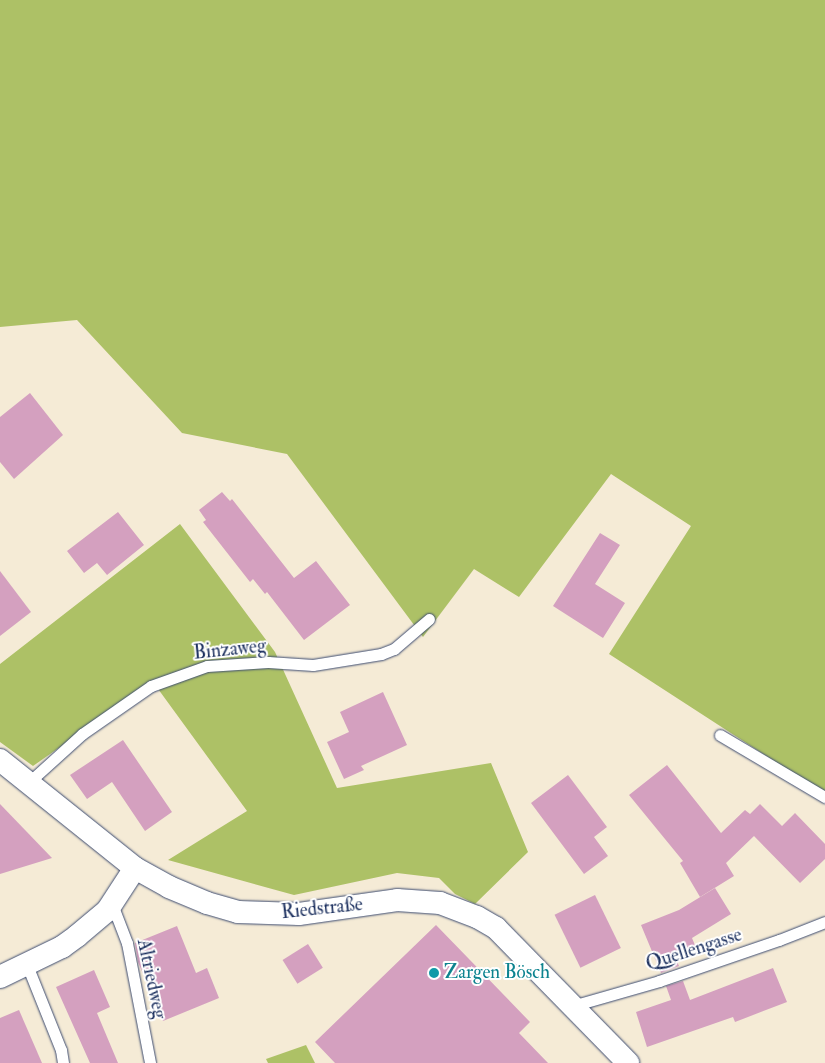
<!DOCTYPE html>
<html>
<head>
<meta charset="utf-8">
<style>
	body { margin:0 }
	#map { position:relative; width:825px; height:1063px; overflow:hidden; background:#f5ebd6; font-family:"IM FELL Double Pica",serif }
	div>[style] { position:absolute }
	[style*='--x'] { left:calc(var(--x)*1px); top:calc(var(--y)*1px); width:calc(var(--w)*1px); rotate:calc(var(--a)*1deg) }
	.green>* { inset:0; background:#adc166 }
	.building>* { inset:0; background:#d4a0bf; transform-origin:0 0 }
	.roads { filter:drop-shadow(0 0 1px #3c4b70) drop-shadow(0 0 1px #3c4b70) }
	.lane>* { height:11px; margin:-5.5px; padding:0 5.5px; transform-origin:5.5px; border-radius:5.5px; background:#fff }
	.street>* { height:22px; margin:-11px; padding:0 11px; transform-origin:11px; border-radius:11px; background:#fff }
	.dots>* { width:14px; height:14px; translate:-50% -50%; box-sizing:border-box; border:2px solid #fff; border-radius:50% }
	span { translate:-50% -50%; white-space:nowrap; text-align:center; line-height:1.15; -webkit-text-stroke:4px #fff; paint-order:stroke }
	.street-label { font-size:19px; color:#1b2f5e }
	.culture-label { font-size:19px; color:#0d838f }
	.left { translate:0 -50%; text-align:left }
</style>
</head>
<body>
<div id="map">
	<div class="green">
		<i style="clip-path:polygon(0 0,825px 0,825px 794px,609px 654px,691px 526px,611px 474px,519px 597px,474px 569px,423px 637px,287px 454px,182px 433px,77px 320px,0 327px)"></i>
		<i style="clip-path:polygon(180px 524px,275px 652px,337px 788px,491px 763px,528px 852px,475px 904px,455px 894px,439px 878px,397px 873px,294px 895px,168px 860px,247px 811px,153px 682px,33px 766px,0 742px,0 664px)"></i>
		<i style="clip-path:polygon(306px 1045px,315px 1063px,268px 1063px,266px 1059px)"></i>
	</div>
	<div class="building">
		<i style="clip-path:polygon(30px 393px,63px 435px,14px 479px,0 462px,0 417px)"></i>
		<i style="clip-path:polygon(222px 492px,230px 501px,232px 499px,294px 578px,316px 561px,350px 605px,304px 640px,267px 592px,265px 594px,253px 579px,250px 582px,203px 522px,206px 520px,199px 510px)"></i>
		<i style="clip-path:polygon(118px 512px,144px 545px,107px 575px,97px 563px,84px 573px,67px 551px)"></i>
		<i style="clip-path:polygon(600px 533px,620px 545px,595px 584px,625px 603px,603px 638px,553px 606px)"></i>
		<i style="clip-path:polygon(0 571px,31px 612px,0 636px)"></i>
		<i style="clip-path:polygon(383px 692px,407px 745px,361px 766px,364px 770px,344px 779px,327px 742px,349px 732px,340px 712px)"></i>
		<i style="clip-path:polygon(123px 740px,172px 812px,145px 831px,112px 782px,87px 799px,70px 775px)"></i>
		<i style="clip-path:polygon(667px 765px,721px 833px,745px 810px,750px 814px,760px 804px,782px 826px,795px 813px,825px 844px,825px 859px,800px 883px,754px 836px,726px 863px,734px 876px,700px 897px,680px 863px,683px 861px,629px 795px)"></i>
		<i style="clip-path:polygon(568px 775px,607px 827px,594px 837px,608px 856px,584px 874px,531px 803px)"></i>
		<i style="clip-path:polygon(0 804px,52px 858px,0 874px)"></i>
		<i style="clip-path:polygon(715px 888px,731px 914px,692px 938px,697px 950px,676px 959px,679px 966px,661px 973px,641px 925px,679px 910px)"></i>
		<i style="left:595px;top:895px;width:59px;height:45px;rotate:64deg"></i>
		<i style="clip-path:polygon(436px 925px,530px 1022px,519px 1033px,548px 1063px,335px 1063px,315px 1042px)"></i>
		<i style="clip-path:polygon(177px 926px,196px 973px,207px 968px,219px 998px,163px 1021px,138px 962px,135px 943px)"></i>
		<i style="left:308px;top:944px;width:28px;height:30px;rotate:58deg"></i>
		<i style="clip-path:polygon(773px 968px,787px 1002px,735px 1022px,733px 1017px,647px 1047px,636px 1012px,671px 1000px,666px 986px,683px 981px,690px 1000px)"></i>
		<i style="clip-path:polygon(94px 970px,110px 1007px,97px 1013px,118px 1063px,90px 1063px,56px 987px)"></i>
		<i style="clip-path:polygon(19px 1010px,42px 1063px,0 1063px,0 1018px)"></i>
	</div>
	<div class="roads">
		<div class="lane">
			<i style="--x:720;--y:735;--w:122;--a:30.6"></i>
			<i style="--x:28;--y:783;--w:73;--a:-42.2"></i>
			<i style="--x:82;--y:734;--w:84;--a:-34.8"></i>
			<i style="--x:151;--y:686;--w:59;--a:-19.7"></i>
			<i style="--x:207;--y:666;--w:61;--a:-3.8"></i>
			<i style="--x:268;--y:662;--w:45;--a:3.8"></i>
			<i style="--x:313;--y:665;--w:69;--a:-9.2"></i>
			<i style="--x:381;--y:654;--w:14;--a:-21"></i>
			<i style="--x:394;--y:649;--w:46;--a:-40.6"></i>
			<i style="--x:112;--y:904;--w:42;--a:69"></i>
			<i style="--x:127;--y:943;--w:122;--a:79.1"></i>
			<i style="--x:27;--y:965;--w:92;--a:68.2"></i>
			<i style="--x:61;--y:1050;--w:13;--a:81"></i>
			<i style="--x:572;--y:1006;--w:91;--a:-16"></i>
			<i style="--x:659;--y:981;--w:127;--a:-18.9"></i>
			<i style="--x:779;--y:940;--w:49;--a:-21.4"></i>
		</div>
		<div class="street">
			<i style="--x:0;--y:760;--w:173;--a:38.7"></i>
			<i style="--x:135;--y:868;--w:39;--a:29"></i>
			<i style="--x:169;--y:887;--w:41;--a:22.8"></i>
			<i style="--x:207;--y:903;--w:32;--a:16"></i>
			<i style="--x:238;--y:912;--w:61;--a:1.9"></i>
			<i style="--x:299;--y:914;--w:99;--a:-8.1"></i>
			<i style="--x:397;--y:900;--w:43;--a:4"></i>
			<i style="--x:440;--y:903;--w:40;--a:21"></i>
			<i style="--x:477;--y:917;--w:22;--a:30"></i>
			<i style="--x:496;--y:928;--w:189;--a:45.6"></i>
			<i style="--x:0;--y:977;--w:69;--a:-25.8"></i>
			<i style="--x:62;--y:947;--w:19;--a:-36"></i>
			<i style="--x:77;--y:936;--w:39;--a:-40"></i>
			<i style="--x:107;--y:911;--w:51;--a:-56.9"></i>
		</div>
	</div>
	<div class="dots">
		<i style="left:434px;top:973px;background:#0f9aa8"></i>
	</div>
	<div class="street-label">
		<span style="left:230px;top:650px;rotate:-6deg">Binzaweg</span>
		<span style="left:322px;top:909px;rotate:-6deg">Riedstraße</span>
		<span style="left:694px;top:950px;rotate:-18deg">Quellengasse</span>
		<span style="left:151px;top:979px;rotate:78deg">Altriedweg</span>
	</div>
	<div class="culture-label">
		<span class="left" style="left:444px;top:973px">Zargen Bösch</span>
	</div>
</div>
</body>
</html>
